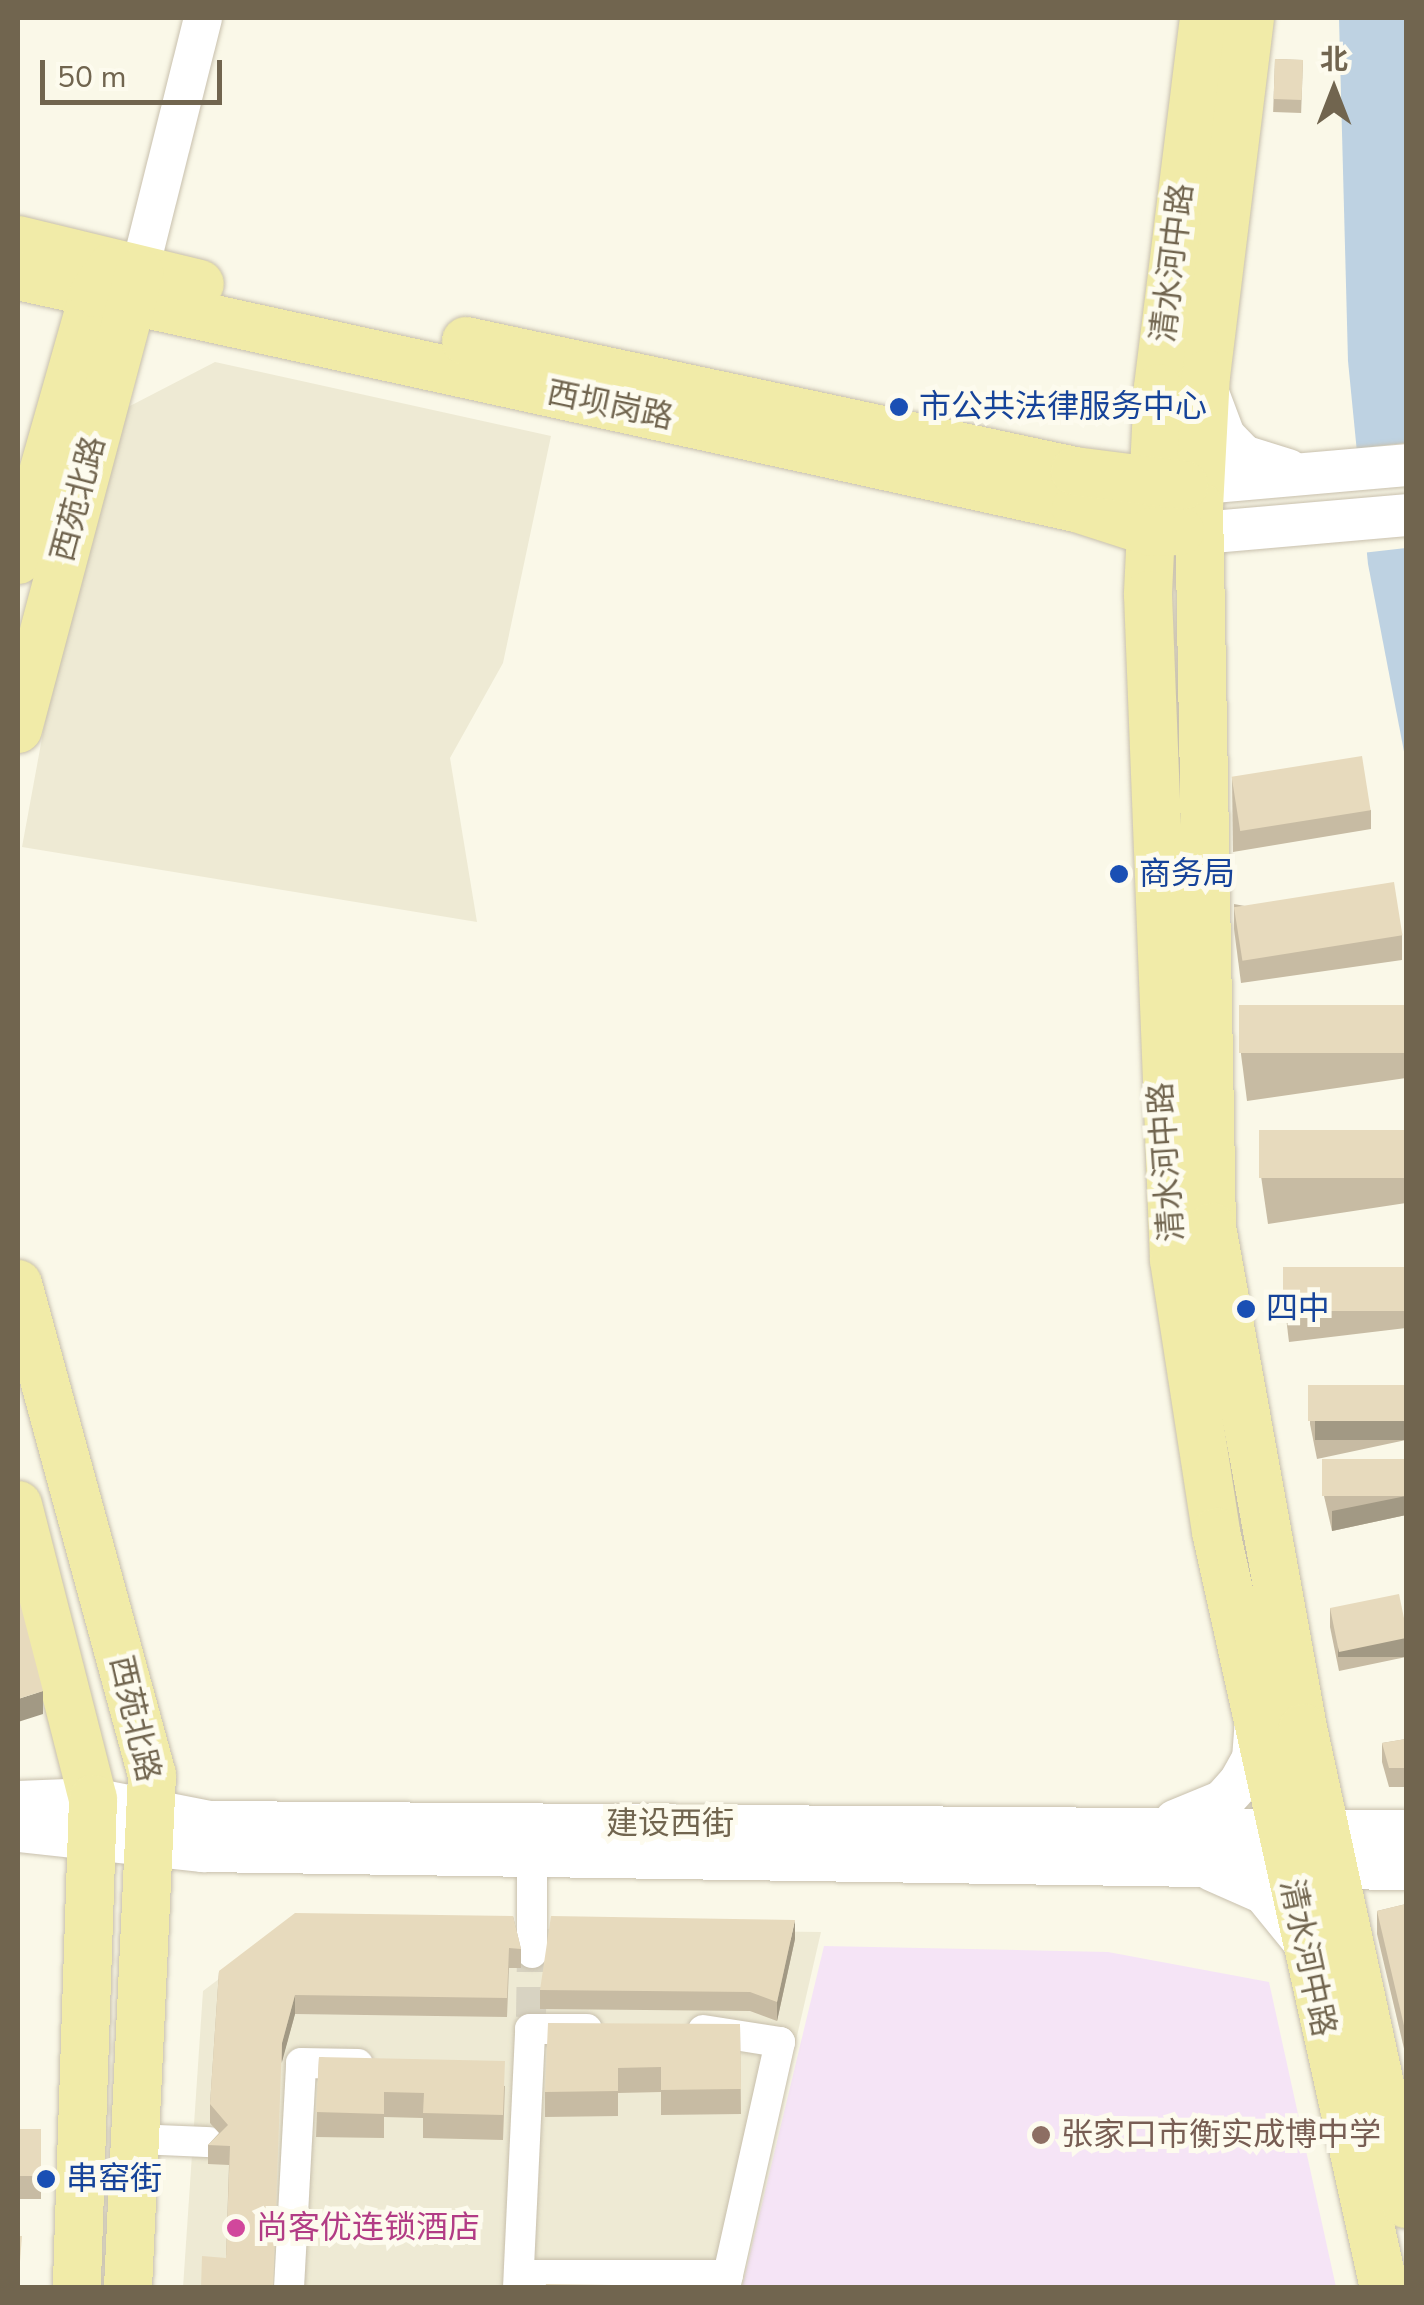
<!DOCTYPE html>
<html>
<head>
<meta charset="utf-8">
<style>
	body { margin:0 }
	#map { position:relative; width:1424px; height:2305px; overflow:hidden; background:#faf8e8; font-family:"Nunito Sans","Noto Sans SC",sans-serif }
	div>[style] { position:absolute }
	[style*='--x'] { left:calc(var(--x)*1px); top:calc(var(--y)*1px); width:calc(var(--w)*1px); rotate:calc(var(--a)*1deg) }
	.residential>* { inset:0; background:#eeead4 }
	.education>* { inset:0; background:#f5e4f6 }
	.water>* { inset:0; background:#bed2e2 }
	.pier>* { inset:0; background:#faf8e8 }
	.minor-tunnel>* { height:30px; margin-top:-15px; transform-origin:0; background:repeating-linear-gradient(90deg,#d8d3c2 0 30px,transparent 0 45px) }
	.roads { filter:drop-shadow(0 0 2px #c8c0ad) drop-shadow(0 0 2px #c8c0ad) }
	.minor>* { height:30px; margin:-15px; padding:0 15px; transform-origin:15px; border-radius:15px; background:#fff }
	.tertiary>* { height:38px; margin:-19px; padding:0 19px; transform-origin:19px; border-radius:19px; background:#fff }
	.secondary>* { height:42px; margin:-21px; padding:0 21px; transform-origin:21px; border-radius:21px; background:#fff }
	.primary>* { height:48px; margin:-24px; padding:0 24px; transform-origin:24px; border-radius:24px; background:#f1eba8 }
	.wall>* { inset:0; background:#c7bba3; transform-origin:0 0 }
	.shaded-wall>* { inset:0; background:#a29984; transform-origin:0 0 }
	.building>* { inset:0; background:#e7dabd; transform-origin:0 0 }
	.dots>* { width:28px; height:28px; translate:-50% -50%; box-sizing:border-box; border:5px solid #fdfbee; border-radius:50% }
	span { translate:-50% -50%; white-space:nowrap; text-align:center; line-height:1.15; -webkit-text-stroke:10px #fdfbee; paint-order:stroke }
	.street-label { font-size:32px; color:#71654f }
	.transit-label { font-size:32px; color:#164399 }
	.left { translate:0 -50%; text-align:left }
	.education-label { font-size:32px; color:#785e54 }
	.hotel-label { font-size:32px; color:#b23c85 }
	.frame { position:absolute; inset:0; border:20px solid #71654f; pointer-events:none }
	.north { position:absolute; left:1284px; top:40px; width:100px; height:100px; -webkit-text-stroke:8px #fdfbee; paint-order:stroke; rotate:0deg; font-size:28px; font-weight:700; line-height:40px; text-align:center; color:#71654f }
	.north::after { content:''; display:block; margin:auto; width:35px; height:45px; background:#71654f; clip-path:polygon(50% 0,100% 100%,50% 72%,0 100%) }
	.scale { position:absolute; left:40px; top:60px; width:182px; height:45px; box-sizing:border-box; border:5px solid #71654f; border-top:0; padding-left:12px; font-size:30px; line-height:35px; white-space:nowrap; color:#71654f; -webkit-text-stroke:8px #fdfbee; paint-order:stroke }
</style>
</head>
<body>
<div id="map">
	<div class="residential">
		<i style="clip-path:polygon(215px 362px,551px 436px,503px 663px,450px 758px,477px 922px,22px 847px,49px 700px,128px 407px)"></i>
		<i style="clip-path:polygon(289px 1926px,821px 1932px,739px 2287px,183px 2288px,203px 1991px)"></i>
	</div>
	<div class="education">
		<i style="clip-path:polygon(824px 1946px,1108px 1952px,1269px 1982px,1336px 2287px,742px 2287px)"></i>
	</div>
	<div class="water">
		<i style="clip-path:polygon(1339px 18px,1406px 18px,1406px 762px,1368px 564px,1348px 361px)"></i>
	</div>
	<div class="pier">
		<i style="clip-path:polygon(1406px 443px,1406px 548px,1362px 553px,1352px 449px)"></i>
	</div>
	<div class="minor-tunnel">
		<i style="--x:531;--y:2017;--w:64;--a:-89.1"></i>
	</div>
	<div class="roads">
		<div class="minor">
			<i style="--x:532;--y:1953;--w:100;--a:-90"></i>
			<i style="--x:703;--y:2030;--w:78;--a:8.9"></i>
			<i style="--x:780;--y:2042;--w:252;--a:102.6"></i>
			<i style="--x:136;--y:2139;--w:73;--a:2.4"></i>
			<i style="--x:520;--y:2275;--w:208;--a:0"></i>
			<i style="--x:289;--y:2288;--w:225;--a:-86.9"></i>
			<i style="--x:301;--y:2063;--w:57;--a:1"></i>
			<i style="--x:518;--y:2288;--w:259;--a:-87.3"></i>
			<i style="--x:530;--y:2029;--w:57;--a:0"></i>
		</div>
		<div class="tertiary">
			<i style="--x:140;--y:269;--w:259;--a:-75.9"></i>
		</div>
		<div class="secondary">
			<i style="--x:1206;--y:388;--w:51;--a:69.4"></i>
			<i style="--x:1224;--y:436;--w:28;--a:46"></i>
			<i style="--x:1243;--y:456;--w:47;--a:17.3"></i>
			<i style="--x:1202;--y:483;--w:205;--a:-5"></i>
			<i style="--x:1201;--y:533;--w:206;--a:-5"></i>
			<i style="--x:18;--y:1802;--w:75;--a:-2.3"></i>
			<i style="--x:93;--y:1799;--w:118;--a:11.2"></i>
			<i style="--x:209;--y:1822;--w:1197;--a:0.43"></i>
			<i style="--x:1175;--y:1821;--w:52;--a:-22.6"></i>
			<i style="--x:1223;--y:1801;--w:25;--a:-48"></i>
			<i style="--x:1240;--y:1782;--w:26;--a:-61"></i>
			<i style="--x:1253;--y:1759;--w:40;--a:-85.7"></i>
			<i style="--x:18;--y:1831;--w:186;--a:6.2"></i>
			<i style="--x:203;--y:1851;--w:1203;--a:0.86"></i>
			<i style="--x:1212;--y:1870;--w:57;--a:23.9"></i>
			<i style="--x:1264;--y:1893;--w:62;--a:50.9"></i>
		</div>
		<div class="primary">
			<i style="--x:1204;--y:18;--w:373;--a:97.1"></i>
			<i style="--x:1158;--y:388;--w:207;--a:92.8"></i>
			<i style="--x:1148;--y:595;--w:666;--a:87.76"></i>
			<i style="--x:1174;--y:1260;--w:275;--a:81.2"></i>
			<i style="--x:1216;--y:1532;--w:774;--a:77.47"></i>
			<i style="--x:1250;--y:18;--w:359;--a:97"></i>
			<i style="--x:1206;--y:374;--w:132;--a:93"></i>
			<i style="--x:1199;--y:506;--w:721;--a:88.97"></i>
			<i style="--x:1212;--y:1227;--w:509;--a:79.71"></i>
			<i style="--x:1303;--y:1728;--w:487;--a:77.8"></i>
			<i style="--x:18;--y:240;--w:187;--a:13.6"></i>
			<i style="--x:18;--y:276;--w:1083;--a:12.37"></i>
			<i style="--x:1076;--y:508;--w:79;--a:17.7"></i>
			<i style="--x:1151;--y:532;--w:29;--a:-2"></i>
			<i style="--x:466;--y:341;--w:623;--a:12.05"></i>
			<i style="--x:1075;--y:471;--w:110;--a:7.3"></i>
			<i style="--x:18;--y:560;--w:278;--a:-74.1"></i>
			<i style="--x:94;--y:293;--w:32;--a:-56"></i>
			<i style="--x:18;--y:729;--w:472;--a:-75.1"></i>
			<i style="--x:18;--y:1284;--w:509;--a:74.74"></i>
			<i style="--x:152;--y:1775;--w:514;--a:92.68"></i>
			<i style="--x:18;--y:1505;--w:303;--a:75.7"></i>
			<i style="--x:93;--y:1799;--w:489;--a:91.9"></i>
		</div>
	</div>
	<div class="wall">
		<i style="left:1275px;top:59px;width:28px;height:53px;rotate:2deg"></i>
		<i style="clip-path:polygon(1232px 777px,1371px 810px,1371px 829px,1233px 852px)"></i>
		<i style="clip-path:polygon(1234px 904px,1402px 935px,1402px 960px,1241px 983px,1234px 929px)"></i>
		<i style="clip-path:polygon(1406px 1005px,1406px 1078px,1247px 1101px,1241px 1054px,1241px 1029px)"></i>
		<i style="clip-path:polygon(1406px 1130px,1406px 1203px,1268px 1224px,1261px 1176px,1261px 1151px)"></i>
		<i style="clip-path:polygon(1406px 1267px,1406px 1328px,1289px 1342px,1284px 1301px,1284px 1285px)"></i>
		<i style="clip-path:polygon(1406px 1385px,1406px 1440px,1317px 1459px,1310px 1424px,1310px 1405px)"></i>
		<i style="clip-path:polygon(1406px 1459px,1406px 1515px,1332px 1531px,1324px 1496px,1324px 1477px)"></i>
		<i style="clip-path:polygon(1330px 1608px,1406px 1628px,1406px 1657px,1339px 1671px,1330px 1627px)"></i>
		<i style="clip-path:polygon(1406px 1739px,1406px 1787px,1389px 1787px,1382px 1762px,1382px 1743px)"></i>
		<i style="clip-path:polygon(1406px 1904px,1406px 2057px,1377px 1934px,1377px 1911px)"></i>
		<i style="clip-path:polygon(513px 1916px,521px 1949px,521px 1968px,509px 1968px,507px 2017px,295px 2014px,226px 2258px,229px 2165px,208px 2164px,208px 2145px,219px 2133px,210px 2123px,210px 2104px,219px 1971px)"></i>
		<i style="clip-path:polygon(795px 1939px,777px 2021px,750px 2011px,540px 2009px,540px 1990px)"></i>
		<i style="clip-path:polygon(740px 2024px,741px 2114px,661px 2115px,661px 2092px,618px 2093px,618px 2116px,545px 2117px,545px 2092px)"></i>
		<i style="clip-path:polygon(319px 2057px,505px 2086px,503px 2140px,423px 2138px,423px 2118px,384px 2117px,384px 2138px,316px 2137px)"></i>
		<i style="left:18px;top:2129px;width:23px;height:70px"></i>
	</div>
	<div class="shaded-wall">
		<i style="left:1406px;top:1421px;width:19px;height:91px;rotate:90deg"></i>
		<i style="clip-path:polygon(1406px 1496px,1406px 1515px,1332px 1531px,1332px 1511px)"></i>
		<i style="left:1406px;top:1638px;width:19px;height:68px;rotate:90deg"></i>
		<i style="clip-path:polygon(43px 1691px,43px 1714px,18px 1722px,18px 1731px,18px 1699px)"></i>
		<i style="clip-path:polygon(795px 1920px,795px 1939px,777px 2021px,777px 2002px)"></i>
		<i style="clip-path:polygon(295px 1995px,295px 2014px,282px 2062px,282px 2043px)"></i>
	</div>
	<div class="building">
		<i style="left:1275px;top:59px;width:28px;height:40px;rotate:2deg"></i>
		<i style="left:1362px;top:756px;width:55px;height:132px;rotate:81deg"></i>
		<i style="left:1394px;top:882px;width:54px;height:162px;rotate:81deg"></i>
		<i style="left:1406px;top:1005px;width:48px;height:167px;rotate:90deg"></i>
		<i style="left:1406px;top:1130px;width:48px;height:147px;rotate:90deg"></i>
		<i style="left:1406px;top:1267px;width:44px;height:123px;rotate:90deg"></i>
		<i style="left:1406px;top:1385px;width:36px;height:98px;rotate:90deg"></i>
		<i style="left:1406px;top:1459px;width:37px;height:84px;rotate:90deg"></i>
		<i style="clip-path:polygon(1399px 1594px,1406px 1628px,1406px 1638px,1339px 1652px,1330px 1608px)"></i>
		<i style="clip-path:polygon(18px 1595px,43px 1691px,18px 1699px,18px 1708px)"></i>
		<i style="clip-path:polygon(1406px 1739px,1406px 1768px,1389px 1768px,1382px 1743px)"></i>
		<i style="clip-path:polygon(1406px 1904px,1406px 2034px,1377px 1911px)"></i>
		<i style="clip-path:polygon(295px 1913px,513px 1916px,521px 1949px,509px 1948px,507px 1998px,295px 1995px,282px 2043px,273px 2288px,201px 2288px,202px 2256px,226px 2258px,230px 2146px,208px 2145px,228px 2125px,210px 2104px,219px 1971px)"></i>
		<i style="clip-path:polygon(551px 1916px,795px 1920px,777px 2002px,750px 1992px,540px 1990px)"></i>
		<i style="clip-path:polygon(548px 2023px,740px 2024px,741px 2089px,661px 2090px,661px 2067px,618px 2068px,618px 2091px,545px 2092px)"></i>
		<i style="clip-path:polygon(319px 2057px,505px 2061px,503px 2115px,423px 2113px,424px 2093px,384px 2092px,384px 2114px,316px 2112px)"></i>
		<i style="left:18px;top:2129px;width:23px;height:47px"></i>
		<i style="clip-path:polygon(18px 2236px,22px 2236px,18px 2288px)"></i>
		<i style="clip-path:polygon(546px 2284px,679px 2286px,679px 2288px,545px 2288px)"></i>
	</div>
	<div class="dots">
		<i style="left:899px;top:407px;background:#1a4fb4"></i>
		<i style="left:1119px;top:874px;background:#1a4fb4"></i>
		<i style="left:1246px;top:1309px;background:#1a4fb4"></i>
		<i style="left:1041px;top:2135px;background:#8d6e63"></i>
		<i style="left:46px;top:2179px;background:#1a4fb4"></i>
		<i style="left:236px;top:2228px;background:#d1479c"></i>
	</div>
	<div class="street-label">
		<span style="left:1173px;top:263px;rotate:-83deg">清水河中路</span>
		<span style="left:610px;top:406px;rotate:12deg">西坝岗路</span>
		<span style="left:79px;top:499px;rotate:-75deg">西苑北路</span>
		<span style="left:1167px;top:1162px;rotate:-94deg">清水河中路</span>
		<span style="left:134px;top:1719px;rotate:77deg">西苑北路</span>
		<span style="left:670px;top:1824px">建设西街</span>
		<span style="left:1307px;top:1958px;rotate:78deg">清水河中路</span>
	</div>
	<div class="transit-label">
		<span class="left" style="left:919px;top:407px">市公共法律服务中心</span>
		<span class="left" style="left:1139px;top:874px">商务局</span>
		<span class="left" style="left:1266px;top:1309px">四中</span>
		<span class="left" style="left:66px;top:2179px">串窑街</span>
	</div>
	<div class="education-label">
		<span class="left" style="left:1061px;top:2135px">张家口市衡实成博中学</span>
	</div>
	<div class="hotel-label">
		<span class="left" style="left:256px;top:2228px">尚客优连锁酒店</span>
	</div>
	<div class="frame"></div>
	<div class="north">北</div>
	<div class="scale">50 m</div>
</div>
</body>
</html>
